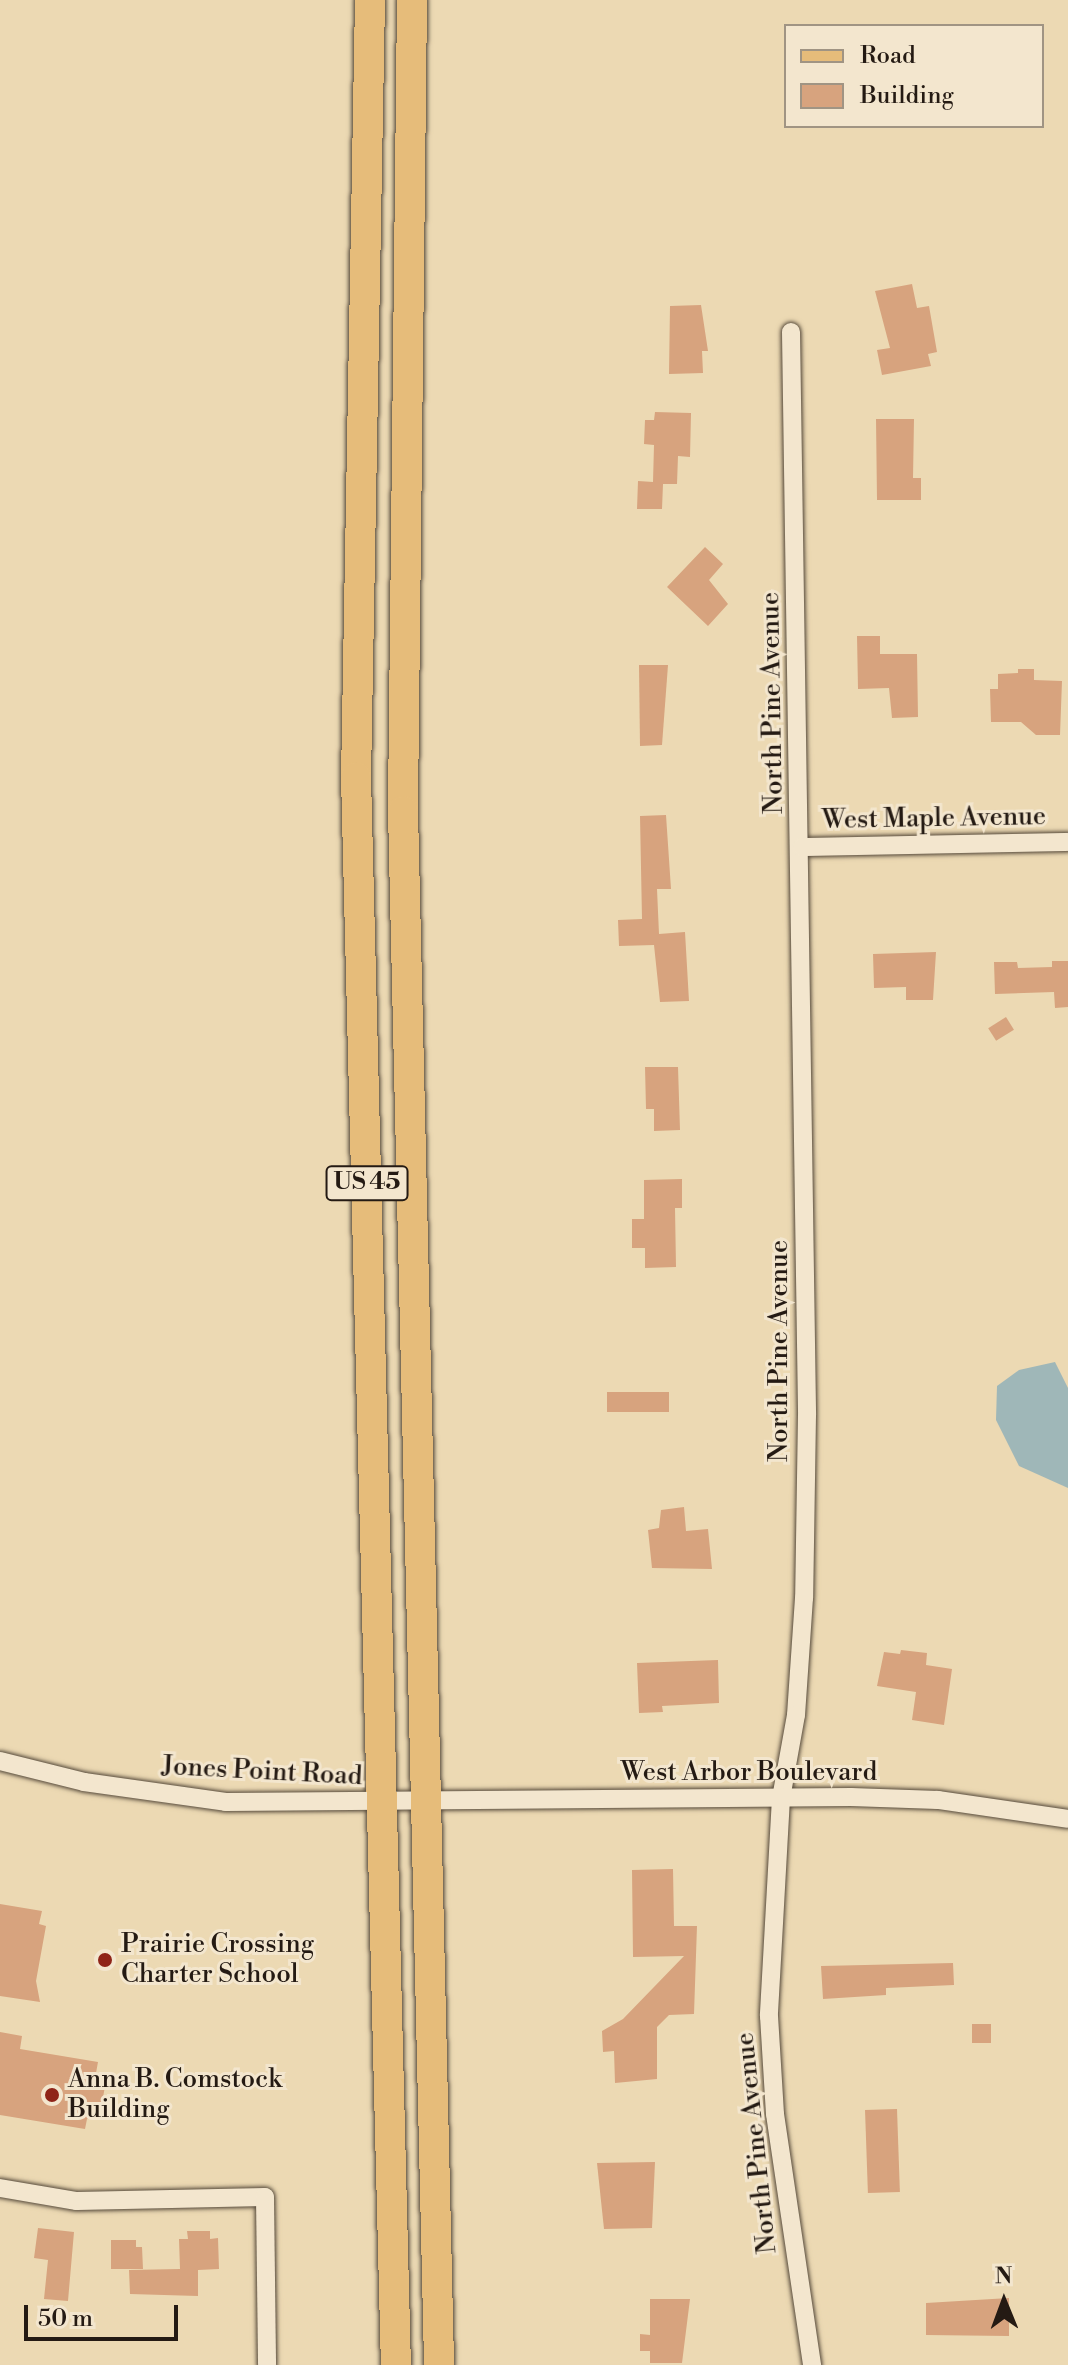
<!DOCTYPE html>
<html>
<head>
<meta charset="utf-8">
<style>
	body { margin:0 }
	#map { position:relative; width:1068px; height:2365px; overflow:hidden; background:#ecd9b3; font-family:"Libre Bodoni",serif }
	div>[style] { position:absolute }
	[style*='--x'] { left:calc(var(--x)*1px); top:calc(var(--y)*1px); width:calc(var(--w)*1px); rotate:calc(var(--a)*1deg) }
	.water>* { inset:0; background:#9fb7b8 }
	.building>* { inset:0; background:#d7a37e; transform-origin:0 0 }
	.roads { filter:drop-shadow(0 0 2px #564a3b) drop-shadow(0 0 2px #564a3b) }
	.minor>* { height:18px; margin:-9px; padding:0 9px; transform-origin:9px; border-radius:9px; background:#f3e6ce }
	.primary>* { height:30px; margin:-15px; padding:0 15px; transform-origin:15px; border-radius:15px; background:#e6bc7a }
	.dots>* { width:22px; height:22px; translate:-50% -50%; box-sizing:border-box; border:4px solid #f3e6ce; border-radius:50% }
	span { translate:-50% -50%; white-space:nowrap; text-align:center; line-height:1.15; -webkit-text-stroke:6px #f3e6ce; paint-order:stroke }
	.shield-label span { padding:2px 6px; background:#f3e6ce; border:2px solid; border-radius:6px; -webkit-text-stroke-width:0 }
	.shield-label { font-size:24px; color:#241a13; font-weight:700 }
	.street-label { font-size:26px; color:#241a13 }
	.poi-label { font-size:26px; color:#241a13 }
	.left { translate:0 -50%; text-align:left }
	.legend { position:absolute; left:784px; top:24px; width:260px; height:104px; box-sizing:border-box; background:#f3e6ce; border:2px solid #a09483; margin:0; padding:10px 14px; list-style:none; font-size:24px; color:#241a13 }
	.legend li { display:flex; align-items:center; gap:16px; height:40px }
	.legend b { width:40px; border:2px solid #a09483 }
	.north { position:absolute; left:964px; top:2261px; width:80px; height:80px; -webkit-text-stroke:6px #f3e6ce; paint-order:stroke; rotate:359deg; font-size:22px; font-weight:700; line-height:32px; text-align:center; color:#241a13 }
	.north::after { content:''; display:block; margin:auto; width:28px; height:36px; background:#241a13; clip-path:polygon(50% 0,100% 100%,50% 72%,0 100%) }
	.scale { position:absolute; left:24px; top:2305px; width:154px; height:36px; box-sizing:border-box; border:4px solid #241a13; border-top:0; padding-left:10px; font-size:24px; line-height:28px; white-space:nowrap; color:#241a13; -webkit-text-stroke:6px #f3e6ce; paint-order:stroke }
</style>
</head>
<body>
<div id="map">
	<div class="water">
		<i style="clip-path:polygon(1055px 1362px,1068px 1388px,1068px 1488px,1019px 1466px,996px 1420px,997px 1386px,1019px 1370px)"></i>
	</div>
	<div class="building">
		<i style="clip-path:polygon(912px 284px,917px 308px,929px 306px,937px 352px,928px 354px,931px 366px,882px 375px,877px 350px,890px 348px,875px 291px)"></i>
		<i style="clip-path:polygon(701px 305px,708px 351px,702px 351px,703px 373px,669px 374px,670px 306px)"></i>
		<i style="clip-path:polygon(655px 412px,691px 413px,690px 457px,678px 456px,677px 484px,663px 484px,662px 509px,637px 509px,638px 481px,653px 482px,654px 445px,644px 444px,645px 420px,654px 420px)"></i>
		<i style="clip-path:polygon(876px 419px,914px 419px,913px 478px,921px 478px,921px 500px,877px 500px)"></i>
		<i style="clip-path:polygon(705px 547px,723px 564px,709px 580px,728px 604px,708px 626px,667px 587px)"></i>
		<i style="clip-path:polygon(857px 636px,880px 636px,880px 654px,917px 654px,918px 717px,892px 718px,889px 688px,858px 689px)"></i>
		<i style="clip-path:polygon(639px 665px,668px 665px,662px 745px,640px 746px)"></i>
		<i style="clip-path:polygon(1018px 669px,1034px 669px,1034px 680px,1062px 681px,1060px 735px,1036px 735px,1021px 722px,991px 722px,990px 689px,998px 689px,998px 674px,1018px 673px)"></i>
		<i style="clip-path:polygon(666px 815px,671px 889px,657px 889px,659px 934px,685px 932px,689px 1001px,660px 1002px,654px 945px,619px 946px,618px 920px,642px 919px,640px 816px)"></i>
		<i style="clip-path:polygon(936px 952px,933px 1000px,906px 1000px,906px 987px,874px 988px,873px 954px)"></i>
		<i style="clip-path:polygon(1052px 961px,1068px 961px,1068px 1007px,1055px 1008px,1054px 992px,995px 994px,994px 962px,1017px 962px,1018px 968px,1052px 967px)"></i>
		<i style="left:1006px;top:1017px;width:15px;height:21px;rotate:58deg"></i>
		<i style="clip-path:polygon(645px 1067px,678px 1067px,680px 1130px,654px 1131px,654px 1109px,646px 1109px)"></i>
		<i style="clip-path:polygon(682px 1179px,682px 1208px,675px 1208px,676px 1267px,645px 1268px,645px 1248px,632px 1248px,632px 1219px,644px 1219px,644px 1180px)"></i>
		<i style="left:607px;top:1392px;width:62px;height:20px"></i>
		<i style="clip-path:polygon(684px 1507px,686px 1531px,708px 1529px,712px 1569px,652px 1568px,648px 1530px,659px 1528px,661px 1510px)"></i>
		<i style="clip-path:polygon(901px 1650px,927px 1653px,926px 1665px,952px 1669px,944px 1725px,912px 1720px,916px 1692px,877px 1686px,884px 1652px,900px 1654px)"></i>
		<i style="clip-path:polygon(718px 1660px,719px 1703px,662px 1706px,663px 1712px,639px 1713px,637px 1663px)"></i>
		<i style="clip-path:polygon(673px 1869px,674px 1926px,697px 1926px,694px 2014px,669px 2015px,657px 2027px,657px 2079px,615px 2083px,614px 2051px,603px 2052px,602px 2031px,623px 2019px,684px 1956px,633px 1957px,632px 1870px)"></i>
		<i style="clip-path:polygon(0 1904px,42px 1911px,39px 1924px,46px 1926px,36px 1981px,40px 2002px,0 1996px)"></i>
		<i style="clip-path:polygon(953px 1963px,954px 1985px,886px 1988px,886px 1995px,823px 1999px,821px 1966px)"></i>
		<i style="left:972px;top:2024px;width:19px;height:19px"></i>
		<i style="clip-path:polygon(0 2032px,22px 2036px,20px 2049px,98px 2062px,96px 2073px,107px 2075px,99px 2120px,87px 2119px,85px 2129px,0 2115px)"></i>
		<i style="left:897px;top:2109px;width:83px;height:32px;rotate:88deg"></i>
		<i style="clip-path:polygon(655px 2162px,652px 2228px,604px 2229px,597px 2163px)"></i>
		<i style="clip-path:polygon(38px 2228px,74px 2232px,68px 2301px,44px 2299px,48px 2260px,34px 2258px)"></i>
		<i style="clip-path:polygon(187px 2231px,210px 2231px,210px 2239px,218px 2238px,219px 2269px,198px 2270px,198px 2296px,130px 2294px,129px 2270px,180px 2269px,179px 2239px,188px 2239px)"></i>
		<i style="clip-path:polygon(111px 2240px,136px 2240px,136px 2247px,142px 2247px,143px 2269px,111px 2269px)"></i>
		<i style="clip-path:polygon(1009px 2298px,1009px 2336px,926px 2335px,926px 2303px)"></i>
		<i style="clip-path:polygon(650px 2299px,690px 2299px,682px 2363px,650px 2363px,650px 2351px,640px 2351px,640px 2334px,650px 2335px)"></i>
	</div>
	<div class="roads">
		<div class="minor">
			<i style="--x:791;--y:332;--w:1083;--a:89.15"></i>
			<i style="--x:807;--y:1415;--w:183;--a:90.9"></i>
			<i style="--x:804;--y:1598;--w:117;--a:93.9"></i>
			<i style="--x:796;--y:1715;--w:84;--a:100.2"></i>
			<i style="--x:781;--y:1798;--w:218;--a:93.2"></i>
			<i style="--x:769;--y:2016;--w:98;--a:86.5"></i>
			<i style="--x:775;--y:2114;--w:254;--a:81.6"></i>
			<i style="--x:802;--y:847;--w:266;--a:-1.1"></i>
			<i style="--x:0;--y:1761;--w:87;--a:14"></i>
			<i style="--x:84;--y:1782;--w:143;--a:8"></i>
			<i style="--x:226;--y:1802;--w:625;--a:-0.46"></i>
			<i style="--x:851;--y:1797;--w:87;--a:2"></i>
			<i style="--x:938;--y:1800;--w:131;--a:8.3"></i>
			<i style="--x:0;--y:2188;--w:78;--a:9.6"></i>
			<i style="--x:77;--y:2201;--w:188;--a:-1.2"></i>
			<i style="--x:265;--y:2197;--w:168;--a:89.3"></i>
		</div>
		<div class="primary">
			<i style="--x:370;--y:0;--w:777;--a:91.03"></i>
			<i style="--x:356;--y:777;--w:1589;--a:88.56"></i>
			<i style="--x:412;--y:0;--w:811;--a:90.64"></i>
			<i style="--x:403;--y:811;--w:1554;--a:88.67"></i>
		</div>
	</div>
	<div class="dots">
		<i style="left:105px;top:1960px;background:#8f2418"></i>
		<i style="left:52px;top:2095px;background:#8f2418"></i>
	</div>
	<div class="shield-label">
		<span style="left:367px;top:1183px">US 45</span>
	</div>
	<div class="street-label">
		<span style="left:773px;top:703px;rotate:-91deg">North Pine Avenue</span>
		<span style="left:934px;top:819px;rotate:-1deg">West Maple Avenue</span>
		<span style="left:780px;top:1351px;rotate:-90deg">North Pine Avenue</span>
		<span style="left:262px;top:1772px;rotate:3deg">Jones Point Road</span>
		<span style="left:749px;top:1773px">West Arbor Boulevard</span>
		<span style="left:757px;top:2143px;rotate:-96deg">North Pine Avenue</span>
	</div>
	<div class="poi-label">
		<span class="left" style="left:121px;top:1960px">Prairie Crossing<br>Charter School</span>
		<span class="left" style="left:68px;top:2095px">Anna B. Comstock<br>Building</span>
	</div>
	<ul class="legend">
	<li><b style="height:10px;background:#e6bc7a"></b>Road</li>
	<li><b style="height:22px;background:#d7a37e"></b>Building</li>
	</ul>
	<div class="north">N</div>
	<div class="scale">50 m</div>
</div>
</body>
</html>
